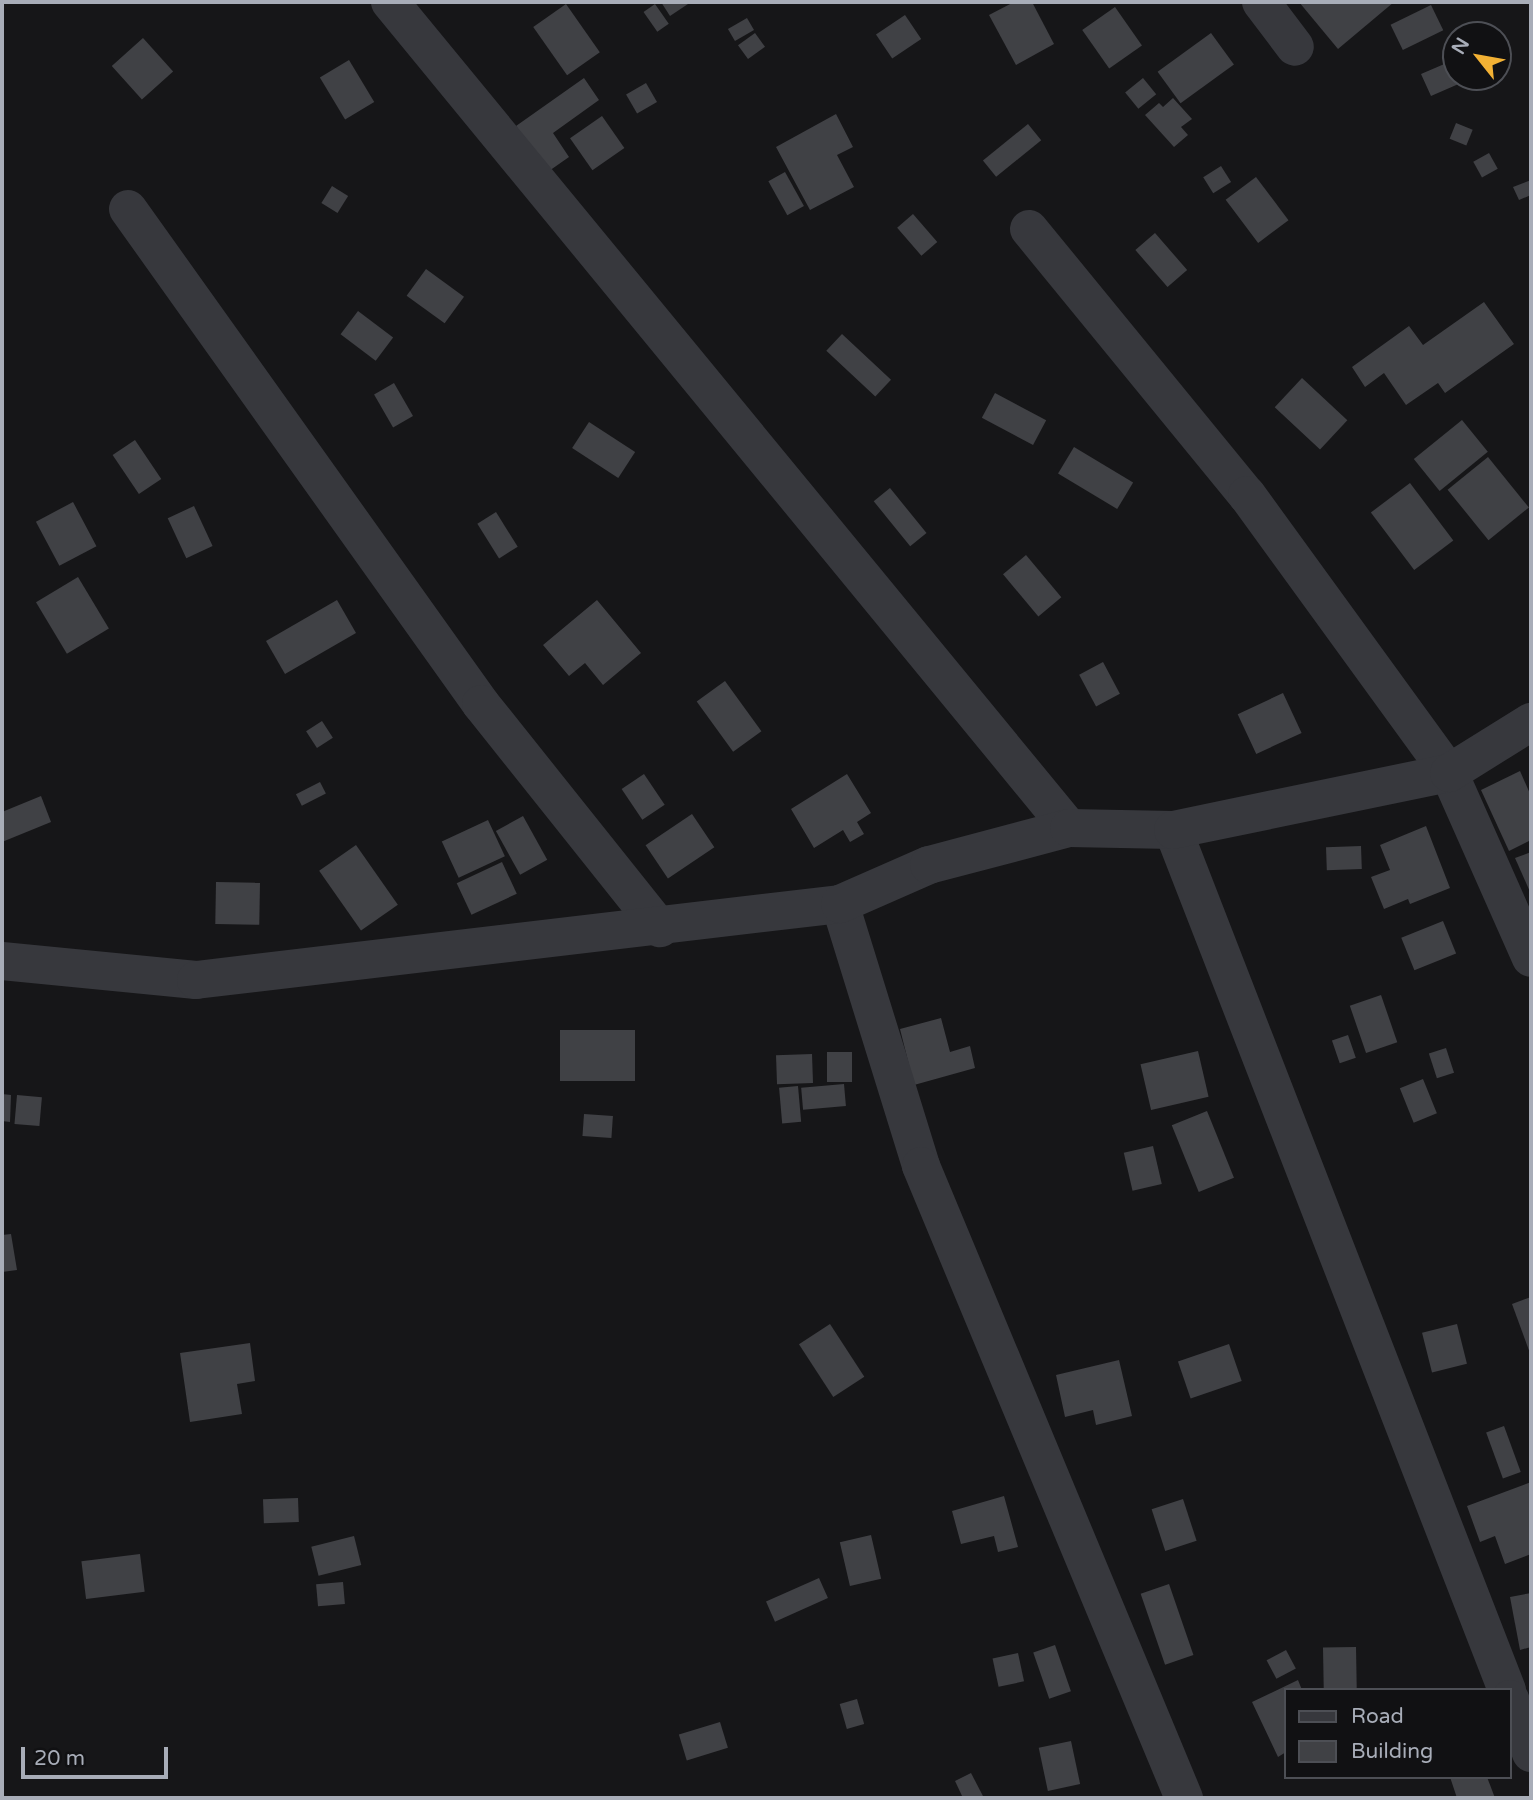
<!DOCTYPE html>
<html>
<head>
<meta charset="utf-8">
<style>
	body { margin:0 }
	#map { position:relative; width:1533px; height:1800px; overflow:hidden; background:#161618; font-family:"Varela Round",sans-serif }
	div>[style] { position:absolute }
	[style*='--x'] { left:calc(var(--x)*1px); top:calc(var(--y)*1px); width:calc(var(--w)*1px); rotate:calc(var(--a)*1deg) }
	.building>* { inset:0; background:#404145; transform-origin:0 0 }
	.minor>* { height:38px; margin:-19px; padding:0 19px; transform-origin:19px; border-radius:19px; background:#37383d }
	span { translate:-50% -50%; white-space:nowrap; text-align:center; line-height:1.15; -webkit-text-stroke:5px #111113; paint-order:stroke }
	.frame { position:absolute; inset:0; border:4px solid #a8adb8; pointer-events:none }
	.legend { position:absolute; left:1284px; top:1688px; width:228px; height:91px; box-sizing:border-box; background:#111113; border:2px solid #4d4f55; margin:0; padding:9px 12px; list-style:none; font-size:21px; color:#a8adb8 }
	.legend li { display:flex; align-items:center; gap:14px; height:35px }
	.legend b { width:35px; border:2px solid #4d4f55 }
	.north { position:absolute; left:1442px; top:21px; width:70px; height:70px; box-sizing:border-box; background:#111113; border:2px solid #4d4f55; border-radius:50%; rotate:301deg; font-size:19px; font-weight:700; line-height:28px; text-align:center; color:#a8adb8 }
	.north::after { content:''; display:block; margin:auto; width:24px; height:32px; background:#f2b134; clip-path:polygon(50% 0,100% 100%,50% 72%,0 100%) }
	.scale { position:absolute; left:21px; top:1747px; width:147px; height:32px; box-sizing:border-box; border:4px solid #a8adb8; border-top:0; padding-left:9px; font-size:21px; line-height:24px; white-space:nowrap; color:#a8adb8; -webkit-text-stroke:5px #111113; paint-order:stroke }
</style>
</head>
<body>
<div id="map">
	<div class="building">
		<i style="clip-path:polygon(661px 2px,691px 2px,670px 16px)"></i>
		<i style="clip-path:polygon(1014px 2px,1032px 2px,1054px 44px,1016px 65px,989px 15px)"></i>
		<i style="clip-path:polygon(1299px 2px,1394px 2px,1338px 49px)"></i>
		<i style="left:566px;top:4px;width:59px;height:40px;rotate:55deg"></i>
		<i style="left:655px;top:4px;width:24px;height:14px;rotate:55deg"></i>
		<i style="left:1431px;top:5px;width:28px;height:45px;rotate:64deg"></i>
		<i style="left:1115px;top:7px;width:47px;height:40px;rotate:55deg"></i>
		<i style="left:905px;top:15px;width:29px;height:35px;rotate:56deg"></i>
		<i style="left:747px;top:18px;width:14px;height:22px;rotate:60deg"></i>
		<i style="left:755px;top:33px;width:17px;height:21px;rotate:54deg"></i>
		<i style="left:1211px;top:33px;width:39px;height:66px;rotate:54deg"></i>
		<i style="left:143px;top:38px;width:45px;height:42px;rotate:48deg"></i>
		<i style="clip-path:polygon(1456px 59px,1456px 77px,1470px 79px,1431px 96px,1421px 74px)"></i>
		<i style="left:349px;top:60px;width:49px;height:34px;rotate:59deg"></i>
		<i style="clip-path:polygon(584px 78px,599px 100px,553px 133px,569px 157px,549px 171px,516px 126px)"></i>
		<i style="left:1143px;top:78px;width:21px;height:23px;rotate:51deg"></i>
		<i style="left:646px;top:83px;width:22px;height:23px;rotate:60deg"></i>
		<i style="clip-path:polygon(1173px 98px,1192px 119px,1181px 127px,1188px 135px,1174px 147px,1145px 115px,1159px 103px,1163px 107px)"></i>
		<i style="clip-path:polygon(836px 114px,853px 147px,837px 155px,854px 187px,810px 210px,776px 147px)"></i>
		<i style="left:602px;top:116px;width:39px;height:39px;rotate:55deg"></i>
		<i style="left:1456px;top:123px;width:18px;height:17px;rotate:22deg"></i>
		<i style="left:1028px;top:124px;width:21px;height:58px;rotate:51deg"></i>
		<i style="left:1489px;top:153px;width:18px;height:18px;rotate:61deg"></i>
		<i style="left:1221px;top:166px;width:19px;height:21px;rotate:58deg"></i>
		<i style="left:785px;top:172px;width:39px;height:19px;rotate:61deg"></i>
		<i style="left:1256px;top:177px;width:54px;height:38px;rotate:53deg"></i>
		<i style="clip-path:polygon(1531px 180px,1531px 195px,1519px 200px,1513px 187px)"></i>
		<i style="left:332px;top:186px;width:19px;height:20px;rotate:32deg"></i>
		<i style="left:913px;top:214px;width:37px;height:21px;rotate:49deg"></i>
		<i style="left:1155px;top:233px;width:49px;height:26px;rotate:49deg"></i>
		<i style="left:426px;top:269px;width:47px;height:33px;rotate:36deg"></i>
		<i style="clip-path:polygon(1484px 302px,1514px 344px,1445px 393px,1438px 383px,1406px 405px,1384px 373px,1365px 387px,1352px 367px,1409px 326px,1423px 345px)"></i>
		<i style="left:358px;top:311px;width:44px;height:29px;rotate:37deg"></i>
		<i style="left:842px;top:334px;width:67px;height:23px;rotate:43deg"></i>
		<i style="left:1302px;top:378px;width:62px;height:40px;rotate:43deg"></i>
		<i style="left:394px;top:383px;width:38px;height:23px;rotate:60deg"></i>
		<i style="left:995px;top:393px;width:58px;height:28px;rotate:28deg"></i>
		<i style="left:1462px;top:420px;width:41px;height:62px;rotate:51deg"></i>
		<i style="left:589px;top:422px;width:55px;height:31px;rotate:33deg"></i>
		<i style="left:135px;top:440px;width:47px;height:27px;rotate:56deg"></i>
		<i style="left:1074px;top:447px;width:69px;height:31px;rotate:31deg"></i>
		<i style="left:1488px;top:457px;width:65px;height:52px;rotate:51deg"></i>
		<i style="left:1410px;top:483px;width:72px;height:49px;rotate:53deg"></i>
		<i style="left:890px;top:488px;width:58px;height:21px;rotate:51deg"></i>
		<i style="left:73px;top:502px;width:50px;height:42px;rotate:62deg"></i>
		<i style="left:194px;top:506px;width:44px;height:29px;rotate:65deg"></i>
		<i style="left:496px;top:512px;width:41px;height:22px;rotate:58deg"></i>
		<i style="left:1026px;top:555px;width:55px;height:30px;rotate:50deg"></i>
		<i style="left:78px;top:577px;width:60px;height:49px;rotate:59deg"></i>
		<i style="left:337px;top:600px;width:38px;height:82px;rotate:60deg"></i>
		<i style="clip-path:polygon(597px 600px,641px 653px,603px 685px,585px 663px,569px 676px,543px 645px)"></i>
		<i style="left:1103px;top:662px;width:36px;height:27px;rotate:62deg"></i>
		<i style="left:725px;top:681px;width:62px;height:35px;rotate:54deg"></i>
		<i style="left:1283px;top:693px;width:44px;height:50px;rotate:65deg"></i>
		<i style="left:322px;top:721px;width:20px;height:19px;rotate:57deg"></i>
		<i style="clip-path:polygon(1520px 771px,1531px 796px,1531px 840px,1509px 851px,1481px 790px)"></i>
		<i style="left:644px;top:774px;width:37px;height:27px;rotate:56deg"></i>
		<i style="clip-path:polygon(847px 774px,871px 813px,857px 822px,864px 834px,850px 842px,843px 830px,814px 848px,791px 809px)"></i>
		<i style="left:320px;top:782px;width:13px;height:27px;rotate:63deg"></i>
		<i style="clip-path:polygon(41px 796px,51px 822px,2px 842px,2px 812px)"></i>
		<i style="left:692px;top:814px;width:40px;height:56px;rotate:56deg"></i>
		<i style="left:523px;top:816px;width:50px;height:31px;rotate:61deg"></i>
		<i style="left:488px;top:820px;width:40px;height:51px;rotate:65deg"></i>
		<i style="clip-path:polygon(1426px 826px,1450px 888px,1410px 904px,1408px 899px,1384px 909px,1371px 877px,1390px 870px,1380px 845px)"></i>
		<i style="left:356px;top:845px;width:73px;height:45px;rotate:55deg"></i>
		<i style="left:1361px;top:846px;width:23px;height:35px;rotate:88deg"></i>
		<i style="clip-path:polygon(1531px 852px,1531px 894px,1515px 858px)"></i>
		<i style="left:502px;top:862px;width:35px;height:50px;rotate:65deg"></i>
		<i style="left:216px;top:882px;width:44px;height:42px;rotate:1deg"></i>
		<i style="left:1443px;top:921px;width:35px;height:45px;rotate:68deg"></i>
		<i style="left:1381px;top:995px;width:50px;height:33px;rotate:71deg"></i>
		<i style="clip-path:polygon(941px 1018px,950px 1052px,970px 1046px,975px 1068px,914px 1085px,900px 1029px)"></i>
		<i style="left:560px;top:1030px;width:75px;height:51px"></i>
		<i style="left:1348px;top:1035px;width:24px;height:17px;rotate:71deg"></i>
		<i style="left:1446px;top:1048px;width:26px;height:18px;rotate:72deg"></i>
		<i style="left:1198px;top:1051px;width:47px;height:59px;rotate:77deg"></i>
		<i style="left:827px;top:1052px;width:25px;height:30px"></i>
		<i style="left:812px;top:1054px;width:29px;height:36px;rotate:88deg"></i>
		<i style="left:1423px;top:1079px;width:37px;height:25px;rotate:68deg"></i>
		<i style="left:844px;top:1084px;width:22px;height:43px;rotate:85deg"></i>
		<i style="left:798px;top:1086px;width:36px;height:19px;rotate:85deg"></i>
		<i style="clip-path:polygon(2px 1094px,11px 1095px,10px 1122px,2px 1121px)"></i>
		<i style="left:17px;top:1095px;width:25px;height:29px;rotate:5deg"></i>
		<i style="left:1207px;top:1111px;width:72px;height:38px;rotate:68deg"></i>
		<i style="left:584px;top:1114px;width:29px;height:22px;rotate:4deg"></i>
		<i style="left:1153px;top:1146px;width:39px;height:30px;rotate:77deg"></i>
		<i style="clip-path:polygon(11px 1234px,17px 1270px,2px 1272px,2px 1235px)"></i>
		<i style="clip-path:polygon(1531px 1297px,1531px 1356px,1512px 1304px)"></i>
		<i style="left:830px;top:1324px;width:63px;height:37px;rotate:57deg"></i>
		<i style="left:1457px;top:1324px;width:41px;height:36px;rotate:76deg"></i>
		<i style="clip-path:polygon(250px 1343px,255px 1381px,237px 1384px,242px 1414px,190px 1422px,180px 1353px)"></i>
		<i style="left:1229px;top:1344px;width:39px;height:54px;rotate:71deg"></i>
		<i style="clip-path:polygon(1119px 1360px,1132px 1416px,1096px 1425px,1093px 1410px,1065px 1417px,1056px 1375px)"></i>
		<i style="left:1504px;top:1426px;width:49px;height:19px;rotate:70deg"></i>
		<i style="clip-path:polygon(1531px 1482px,1531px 1554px,1505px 1564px,1495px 1536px,1480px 1542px,1467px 1506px)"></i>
		<i style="clip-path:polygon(1004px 1496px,1018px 1547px,998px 1552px,994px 1536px,961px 1544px,952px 1511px)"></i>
		<i style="left:298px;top:1498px;width:24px;height:35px;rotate:88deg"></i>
		<i style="left:1183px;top:1499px;width:44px;height:33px;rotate:72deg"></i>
		<i style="left:871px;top:1535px;width:45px;height:32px;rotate:77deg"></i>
		<i style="left:354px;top:1536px;width:30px;height:44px;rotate:76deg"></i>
		<i style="left:140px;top:1554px;width:38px;height:59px;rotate:83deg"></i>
		<i style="left:819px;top:1578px;width:22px;height:58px;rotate:66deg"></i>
		<i style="left:343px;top:1582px;width:22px;height:27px;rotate:85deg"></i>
		<i style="left:1169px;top:1584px;width:75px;height:30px;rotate:71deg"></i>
		<i style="clip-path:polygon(1531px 1593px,1531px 1647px,1520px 1650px,1510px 1597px)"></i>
		<i style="left:1055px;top:1645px;width:49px;height:23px;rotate:71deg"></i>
		<i style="left:1356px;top:1647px;width:43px;height:33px;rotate:89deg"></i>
		<i style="left:1286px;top:1650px;width:21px;height:22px;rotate:62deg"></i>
		<i style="left:1018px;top:1653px;width:29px;height:26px;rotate:78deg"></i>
		<i style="clip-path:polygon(1298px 1680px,1302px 1690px,1286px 1690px,1286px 1752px,1278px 1757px,1252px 1702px)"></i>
		<i style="left:857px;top:1699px;width:26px;height:18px;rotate:74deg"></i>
		<i style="left:720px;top:1722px;width:27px;height:43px;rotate:73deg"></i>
		<i style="left:1071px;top:1741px;width:44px;height:33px;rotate:78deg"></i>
		<i style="clip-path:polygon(971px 1773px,984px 1798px,963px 1798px,955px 1781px)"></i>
		<i style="clip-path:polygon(1450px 1777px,1487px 1777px,1495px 1798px,1457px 1798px)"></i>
	</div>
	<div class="minor">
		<i style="--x:390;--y:2;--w:1069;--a:50.58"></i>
		<i style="--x:1261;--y:2;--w:56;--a:52.9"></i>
		<i style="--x:128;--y:209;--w:608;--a:54.51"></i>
		<i style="--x:481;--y:704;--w:287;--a:51.4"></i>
		<i style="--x:1029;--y:229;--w:344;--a:50.7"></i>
		<i style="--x:1247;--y:495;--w:344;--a:54"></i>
		<i style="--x:1449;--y:773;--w:202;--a:66.1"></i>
		<i style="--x:1173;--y:830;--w:923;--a:68.78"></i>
		<i style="--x:840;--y:904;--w:274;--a:72.8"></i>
		<i style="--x:921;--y:1166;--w:685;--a:67.41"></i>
		<i style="--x:2;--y:961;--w:195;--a:5.6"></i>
		<i style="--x:196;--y:980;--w:648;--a:-6.73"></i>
		<i style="--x:840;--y:904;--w:97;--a:-23.7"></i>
		<i style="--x:929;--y:865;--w:145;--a:-14.8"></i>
		<i style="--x:1069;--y:828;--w:104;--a:1.1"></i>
		<i style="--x:1173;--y:830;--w:282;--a:-11.7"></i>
		<i style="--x:1449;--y:773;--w:97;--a:-31.9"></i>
		<i style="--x:1510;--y:1699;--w:58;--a:68.7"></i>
	</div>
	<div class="frame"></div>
	<ul class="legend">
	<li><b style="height:9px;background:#37383d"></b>Road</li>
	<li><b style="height:19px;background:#404145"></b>Building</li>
	</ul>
	<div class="north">N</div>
	<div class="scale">20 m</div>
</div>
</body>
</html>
